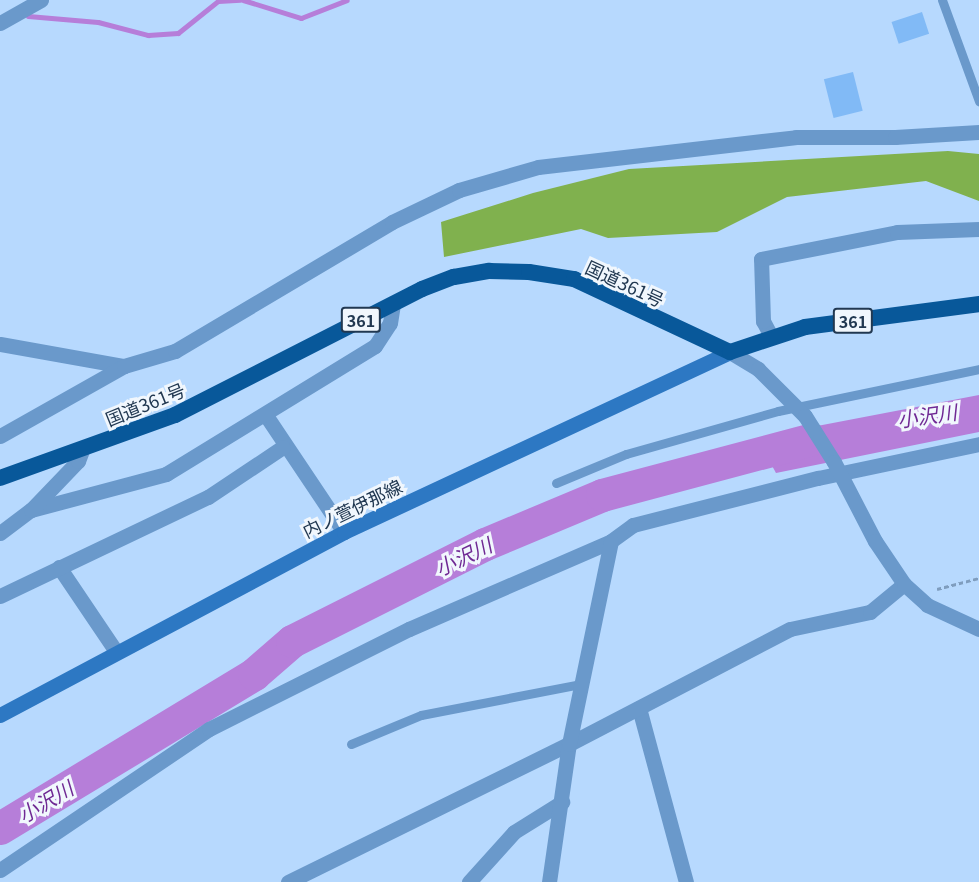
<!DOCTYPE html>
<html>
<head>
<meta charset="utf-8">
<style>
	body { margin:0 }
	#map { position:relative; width:979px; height:882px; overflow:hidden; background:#b7d9fe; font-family:Georgia,"Noto Sans JP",serif }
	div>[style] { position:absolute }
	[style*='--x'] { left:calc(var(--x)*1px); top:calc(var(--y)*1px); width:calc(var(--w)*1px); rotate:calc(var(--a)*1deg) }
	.forest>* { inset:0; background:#80b14e }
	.water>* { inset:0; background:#b67ed9 }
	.stream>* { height:5px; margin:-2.5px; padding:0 2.5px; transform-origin:2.5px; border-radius:2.5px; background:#b67ed9 }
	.river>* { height:33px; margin:-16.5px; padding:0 16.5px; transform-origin:16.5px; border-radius:16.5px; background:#b67ed9 }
	.building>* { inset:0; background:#81baf6; transform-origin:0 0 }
	.path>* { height:3px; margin-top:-1.5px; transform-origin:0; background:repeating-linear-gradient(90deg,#7f9dbe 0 4.5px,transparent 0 7.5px) }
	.service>* { height:9px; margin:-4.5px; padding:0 4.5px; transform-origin:4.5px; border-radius:4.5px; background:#6a99cb }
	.minor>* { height:15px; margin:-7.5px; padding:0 7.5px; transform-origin:7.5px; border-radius:7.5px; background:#6a99cb }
	.tertiary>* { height:15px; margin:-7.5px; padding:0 7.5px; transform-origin:7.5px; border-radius:7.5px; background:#6a99cb }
	.secondary>* { height:15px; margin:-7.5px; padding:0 7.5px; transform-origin:7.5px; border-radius:7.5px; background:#2d78c3 }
	.trunk>* { height:16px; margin:-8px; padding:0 8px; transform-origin:8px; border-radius:8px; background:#08589a }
	span { translate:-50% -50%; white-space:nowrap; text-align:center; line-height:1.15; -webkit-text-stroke:6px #f1f7fd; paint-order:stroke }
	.shield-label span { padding:2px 4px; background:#f1f7fd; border:2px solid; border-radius:4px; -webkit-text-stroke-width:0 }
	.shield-label { font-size:16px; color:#213851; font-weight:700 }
	.street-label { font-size:18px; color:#213851 }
	.water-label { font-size:20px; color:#6f2994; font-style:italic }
</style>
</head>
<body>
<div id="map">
	<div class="forest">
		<i style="clip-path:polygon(948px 151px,979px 154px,979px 201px,926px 181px,787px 197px,717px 232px,608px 238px,581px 229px,444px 257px,441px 222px,533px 193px,629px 169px)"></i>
	</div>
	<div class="water">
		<i style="clip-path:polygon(979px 395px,979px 432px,776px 473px,770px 462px,765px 436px)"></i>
	</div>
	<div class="stream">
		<i style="--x:243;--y:0;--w:61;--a:17.2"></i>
		<i style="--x:301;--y:18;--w:49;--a:-21.4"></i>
		<i style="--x:28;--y:16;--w:70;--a:4.9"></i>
		<i style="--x:98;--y:22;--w:52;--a:14.6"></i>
		<i style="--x:148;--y:35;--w:30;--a:-4"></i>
		<i style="--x:178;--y:33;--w:51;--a:-38.7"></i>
		<i style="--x:218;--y:1;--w:22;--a:-3"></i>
	</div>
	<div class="river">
		<i style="--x:0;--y:828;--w:297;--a:-31.2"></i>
		<i style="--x:254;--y:674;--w:50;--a:-41"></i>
		<i style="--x:292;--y:641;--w:216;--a:-26.7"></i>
		<i style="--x:485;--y:544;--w:127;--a:-22.7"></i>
		<i style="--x:602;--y:495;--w:217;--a:-14.9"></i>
	</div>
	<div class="building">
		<i style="left:922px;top:12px;width:23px;height:32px;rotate:72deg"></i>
		<i style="left:853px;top:72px;width:40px;height:30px;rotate:76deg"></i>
	</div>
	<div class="path">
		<i style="--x:937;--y:589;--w:43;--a:-14.7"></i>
	</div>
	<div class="service">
		<i style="--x:942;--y:0;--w:108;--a:69.9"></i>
		<i style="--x:556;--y:483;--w:76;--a:-22.5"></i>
		<i style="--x:626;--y:454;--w:158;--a:-15.8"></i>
		<i style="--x:778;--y:411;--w:205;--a:-11.8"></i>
		<i style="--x:351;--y:744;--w:76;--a:-22.5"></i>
		<i style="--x:421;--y:715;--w:162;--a:-11"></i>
	</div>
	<div class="minor">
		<i style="--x:0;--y:23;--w:47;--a:-29.3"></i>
		<i style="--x:771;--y:336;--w:17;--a:-118"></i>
		<i style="--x:763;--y:321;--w:62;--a:-91.8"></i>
		<i style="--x:761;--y:259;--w:139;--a:-11.2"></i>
		<i style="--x:897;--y:232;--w:82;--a:-2.1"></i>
		<i style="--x:0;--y:344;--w:126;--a:10.1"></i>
		<i style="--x:265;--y:414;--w:142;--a:56.2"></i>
		<i style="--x:0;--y:436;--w:142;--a:-29.4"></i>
		<i style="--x:124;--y:366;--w:53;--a:-16.4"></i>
		<i style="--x:175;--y:351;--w:252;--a:-30.7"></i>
		<i style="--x:392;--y:222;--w:74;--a:-25.5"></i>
		<i style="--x:459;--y:190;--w:82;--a:-16.2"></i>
		<i style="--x:538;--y:167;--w:260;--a:-6.6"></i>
		<i style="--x:796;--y:137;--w:99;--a:0"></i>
		<i style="--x:895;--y:137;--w:84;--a:-3.4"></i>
		<i style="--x:31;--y:510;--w:140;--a:-14.9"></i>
		<i style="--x:166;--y:474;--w:245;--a:-31.5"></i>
		<i style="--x:375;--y:346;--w:27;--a:-57"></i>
		<i style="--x:390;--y:323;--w:20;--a:-81"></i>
		<i style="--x:0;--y:533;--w:39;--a:-37"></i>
		<i style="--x:31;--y:510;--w:68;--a:-46.2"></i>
		<i style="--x:78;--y:461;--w:14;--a:-69"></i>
		<i style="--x:59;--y:567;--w:100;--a:56"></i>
		<i style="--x:0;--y:596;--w:230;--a:-25.5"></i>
		<i style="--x:208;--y:497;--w:90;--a:-33.7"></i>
		<i style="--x:639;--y:708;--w:180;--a:74.9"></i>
		<i style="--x:0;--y:870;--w:252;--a:-34"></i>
		<i style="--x:209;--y:729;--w:224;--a:-26.6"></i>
		<i style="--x:409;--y:629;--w:220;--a:-23.5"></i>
		<i style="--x:611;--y:541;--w:27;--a:-36"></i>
		<i style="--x:633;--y:525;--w:191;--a:-14.3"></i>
		<i style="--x:818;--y:478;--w:165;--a:-11.9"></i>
		<i style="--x:288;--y:882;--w:313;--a:-26.2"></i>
		<i style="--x:569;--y:744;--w:249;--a:-27.5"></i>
		<i style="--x:790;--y:629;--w:82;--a:-12"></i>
		<i style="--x:870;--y:612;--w:44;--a:-39.5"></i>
		<i style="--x:469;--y:882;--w:67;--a:-48"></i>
		<i style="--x:514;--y:832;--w:57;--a:-32"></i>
		<i style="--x:549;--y:882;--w:139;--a:-81.8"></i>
		<i style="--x:569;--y:744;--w:207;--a:-78.3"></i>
	</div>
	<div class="tertiary">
		<i style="--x:730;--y:352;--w:33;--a:31"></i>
		<i style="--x:758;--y:369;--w:66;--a:45"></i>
		<i style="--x:805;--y:416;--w:54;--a:57.8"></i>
		<i style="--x:834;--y:462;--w:89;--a:62.6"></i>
		<i style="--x:875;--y:541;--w:52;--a:56"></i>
		<i style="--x:904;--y:584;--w:31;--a:42"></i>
		<i style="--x:927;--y:605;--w:57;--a:24.8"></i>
	</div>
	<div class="secondary">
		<i style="--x:0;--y:715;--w:390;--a:-28"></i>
		<i style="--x:344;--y:532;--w:426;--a:-25"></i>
	</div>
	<div class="trunk">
		<i style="--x:0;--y:478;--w:186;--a:-19.8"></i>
		<i style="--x:175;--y:415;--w:277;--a:-27"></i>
		<i style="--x:422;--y:289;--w:34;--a:-21"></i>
		<i style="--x:454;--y:277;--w:36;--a:-10"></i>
		<i style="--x:489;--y:271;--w:40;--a:1.4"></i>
		<i style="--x:529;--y:272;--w:46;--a:8.8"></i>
		<i style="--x:574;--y:279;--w:172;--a:25.1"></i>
		<i style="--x:730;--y:352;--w:79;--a:-18.4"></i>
		<i style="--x:805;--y:327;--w:176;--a:-7.5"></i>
	</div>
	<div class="shield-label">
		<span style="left:361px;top:320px">361</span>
		<span style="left:853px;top:321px">361</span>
	</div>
	<div class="street-label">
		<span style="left:625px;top:283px;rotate:25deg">国道361号</span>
		<span style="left:145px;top:404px;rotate:-22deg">国道361号</span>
		<span style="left:352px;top:508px;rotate:-26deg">内ノ萱伊那線</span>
	</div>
	<div class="water-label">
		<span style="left:927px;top:415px;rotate:-8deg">小沢川</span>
		<span style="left:463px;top:556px;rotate:-26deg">小沢川</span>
		<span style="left:45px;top:801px;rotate:-31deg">小沢川</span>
	</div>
</div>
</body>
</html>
